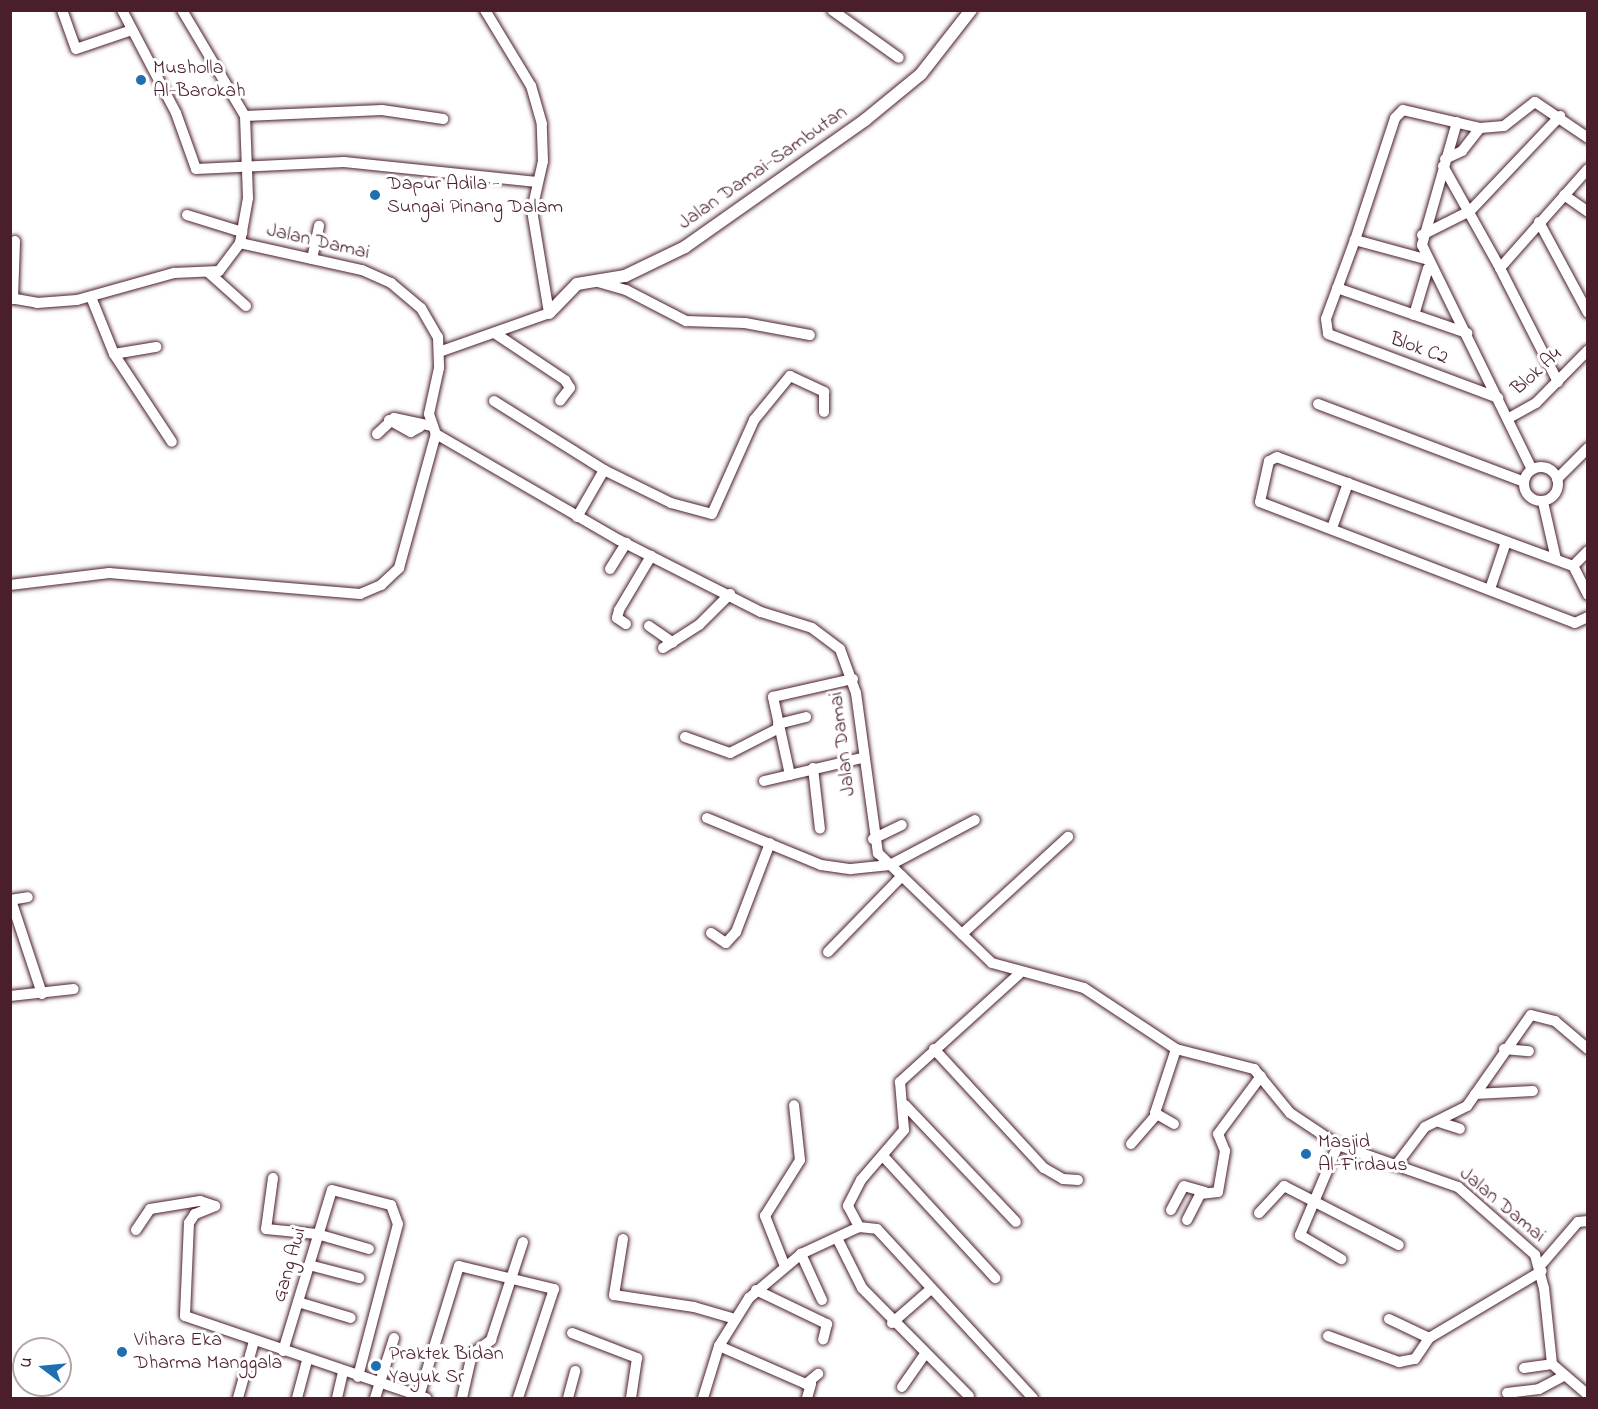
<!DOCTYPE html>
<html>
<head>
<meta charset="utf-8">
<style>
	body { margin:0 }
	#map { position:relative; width:1598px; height:1409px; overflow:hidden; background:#fff; font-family:"Indie Flower",sans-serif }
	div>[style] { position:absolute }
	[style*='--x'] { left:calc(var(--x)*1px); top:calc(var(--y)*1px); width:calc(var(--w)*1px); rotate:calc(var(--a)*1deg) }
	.roads { filter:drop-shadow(0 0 2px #4a1f2b) drop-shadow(0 0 2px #4a1f2b) }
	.minor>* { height:10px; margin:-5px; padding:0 5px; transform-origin:5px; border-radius:5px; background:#fff }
	.minor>.ring { margin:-5px; padding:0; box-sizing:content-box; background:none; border:10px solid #fff; border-radius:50% }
	.tertiary>* { height:12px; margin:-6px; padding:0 6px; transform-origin:6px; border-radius:6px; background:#fff }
	.dots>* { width:16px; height:16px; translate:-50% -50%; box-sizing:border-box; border:3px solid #fff; border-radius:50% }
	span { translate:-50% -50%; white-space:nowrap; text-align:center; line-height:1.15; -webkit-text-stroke:6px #fff; paint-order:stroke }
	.poi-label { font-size:20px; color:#4a1f2b }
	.left { translate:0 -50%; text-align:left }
	.street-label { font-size:20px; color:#4a1f2b }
	.frame { position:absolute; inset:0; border:12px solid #4a1f2b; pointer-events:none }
	.north { position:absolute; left:12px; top:1337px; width:60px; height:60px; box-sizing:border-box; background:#fff; border:2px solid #b7a5aa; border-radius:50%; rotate:286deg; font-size:16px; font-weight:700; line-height:24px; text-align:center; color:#4a1f2b }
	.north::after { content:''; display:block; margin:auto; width:21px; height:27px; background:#1f6fb2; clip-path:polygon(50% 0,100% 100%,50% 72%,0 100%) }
</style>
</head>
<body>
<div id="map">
	<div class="roads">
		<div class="minor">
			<i style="--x:62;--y:10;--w:41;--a:70.3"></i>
			<i style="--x:76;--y:49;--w:59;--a:-18.7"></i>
			<i style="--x:122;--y:10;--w:116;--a:62.3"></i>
			<i style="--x:176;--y:113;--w:59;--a:70.3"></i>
			<i style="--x:196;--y:169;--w:148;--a:-2.7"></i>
			<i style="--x:344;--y:162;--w:194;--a:5.9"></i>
			<i style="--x:182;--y:10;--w:123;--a:59.3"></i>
			<i style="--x:245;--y:116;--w:82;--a:87.9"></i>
			<i style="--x:248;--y:198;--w:46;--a:100.1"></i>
			<i style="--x:832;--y:10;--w:82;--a:35.6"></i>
			<i style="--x:245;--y:116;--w:137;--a:-2.5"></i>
			<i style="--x:382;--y:110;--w:62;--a:8.4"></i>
			<i style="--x:1457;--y:122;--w:128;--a:105.9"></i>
			<i style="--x:1422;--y:245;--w:250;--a:63.9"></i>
			<i style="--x:1445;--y:159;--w:19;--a:-25"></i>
			<i style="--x:1462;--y:151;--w:29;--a:-52"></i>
			<i style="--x:1480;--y:128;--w:24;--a:-5"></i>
			<i style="--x:1504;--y:126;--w:39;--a:-38"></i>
			<i style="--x:1535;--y:102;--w:64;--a:34.2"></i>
			<i style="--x:1443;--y:166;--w:117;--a:60.8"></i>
			<i style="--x:1564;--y:195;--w:29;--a:35"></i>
			<i style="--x:187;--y:215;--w:58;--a:17.2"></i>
			<i style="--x:1539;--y:222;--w:103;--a:61.7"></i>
			<i style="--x:1422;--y:235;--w:54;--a:-26.6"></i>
			<i style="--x:1470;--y:211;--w:131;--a:-46.5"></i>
			<i style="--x:1355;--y:240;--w:84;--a:110.2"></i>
			<i style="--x:1326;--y:319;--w:15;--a:82"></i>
			<i style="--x:1328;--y:334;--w:182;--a:20.6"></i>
			<i style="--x:312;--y:259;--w:34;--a:-78"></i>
			<i style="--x:1425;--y:259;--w:73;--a:-164.8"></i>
			<i style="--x:1355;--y:240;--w:128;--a:-71.8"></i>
			<i style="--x:1395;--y:118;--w:11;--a:-45"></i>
			<i style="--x:1403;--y:110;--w:79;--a:13.2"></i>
			<i style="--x:208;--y:272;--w:51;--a:41.8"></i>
			<i style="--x:598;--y:282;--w:29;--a:16"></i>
			<i style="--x:626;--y:290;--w:68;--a:27.3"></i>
			<i style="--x:686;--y:321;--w:59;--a:1.9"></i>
			<i style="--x:745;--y:323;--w:66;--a:10.5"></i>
			<i style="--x:1337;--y:288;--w:138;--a:19.1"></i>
			<i style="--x:91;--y:297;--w:61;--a:68"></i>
			<i style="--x:114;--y:354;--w:105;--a:56.6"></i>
			<i style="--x:10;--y:298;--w:27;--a:10"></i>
			<i style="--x:37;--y:303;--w:40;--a:-4.3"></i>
			<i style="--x:77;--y:300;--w:101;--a:-15.6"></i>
			<i style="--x:174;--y:273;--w:45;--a:-2.5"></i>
			<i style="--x:219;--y:271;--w:35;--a:-53"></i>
			<i style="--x:240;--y:243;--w:125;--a:12.5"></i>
			<i style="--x:362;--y:270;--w:32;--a:24"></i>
			<i style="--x:391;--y:283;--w:39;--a:40"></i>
			<i style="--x:421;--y:308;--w:34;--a:60"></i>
			<i style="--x:438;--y:337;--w:31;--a:88"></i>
			<i style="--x:439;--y:368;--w:47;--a:102.3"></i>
			<i style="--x:429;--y:414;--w:21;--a:71"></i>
			<i style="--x:436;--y:434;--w:211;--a:30.1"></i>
			<i style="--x:619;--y:540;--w:159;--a:26.9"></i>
			<i style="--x:761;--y:612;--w:53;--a:17.4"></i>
			<i style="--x:812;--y:628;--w:35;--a:37"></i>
			<i style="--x:840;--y:649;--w:47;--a:70"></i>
			<i style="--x:856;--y:693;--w:162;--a:82.2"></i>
			<i style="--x:878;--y:853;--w:158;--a:44"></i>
			<i style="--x:992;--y:963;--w:95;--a:15.2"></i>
			<i style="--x:1084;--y:988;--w:110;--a:33.5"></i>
			<i style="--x:1176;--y:1049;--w:81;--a:14.4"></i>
			<i style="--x:1254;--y:1069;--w:57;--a:50.7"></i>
			<i style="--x:1290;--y:1113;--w:58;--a:33.7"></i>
			<i style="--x:1338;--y:1145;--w:127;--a:19.3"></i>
			<i style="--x:1458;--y:1187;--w:103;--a:41.4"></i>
			<i style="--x:1535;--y:1255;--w:34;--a:75"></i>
			<i style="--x:1544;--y:1288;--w:76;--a:84"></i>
			<i style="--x:1552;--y:1364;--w:48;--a:40.7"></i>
			<i style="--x:13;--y:299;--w:58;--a:-88"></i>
			<i style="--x:1414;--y:315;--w:49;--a:-73.4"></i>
			<i style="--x:496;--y:334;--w:83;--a:33.7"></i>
			<i style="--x:565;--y:380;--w:9;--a:58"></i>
			<i style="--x:570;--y:388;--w:16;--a:128"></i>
			<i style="--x:439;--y:352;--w:117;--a:-19.5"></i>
			<i style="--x:549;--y:313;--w:104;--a:-99.4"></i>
			<i style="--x:532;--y:210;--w:50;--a:-77.3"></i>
			<i style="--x:543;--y:161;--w:37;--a:-92"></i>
			<i style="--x:542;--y:124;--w:40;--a:-106"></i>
			<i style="--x:531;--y:86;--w:89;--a:-121.2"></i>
			<i style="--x:114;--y:354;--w:43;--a:-9.5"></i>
			<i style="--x:1558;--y:382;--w:128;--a:-117"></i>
			<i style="--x:1500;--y:268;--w:132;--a:-48.4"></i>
			<i style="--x:494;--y:401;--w:130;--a:32.1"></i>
			<i style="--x:1318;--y:404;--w:220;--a:20.7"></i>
			<i style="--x:1509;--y:418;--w:31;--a:-29"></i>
			<i style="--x:1536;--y:403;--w:74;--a:-45.5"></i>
			<i style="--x:389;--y:420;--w:25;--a:29"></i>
			<i style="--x:411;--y:432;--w:10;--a:-29"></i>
			<i style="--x:377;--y:434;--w:23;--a:-43"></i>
			<i style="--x:394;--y:418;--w:38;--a:12"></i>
			<i class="ring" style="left:1524px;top:467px;width:24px;height:24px"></i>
			<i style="--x:1557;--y:479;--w:44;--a:-45"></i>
			<i style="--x:1543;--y:502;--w:58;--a:77.2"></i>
			<i style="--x:577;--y:517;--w:54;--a:-60.1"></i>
			<i style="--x:604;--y:470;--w:75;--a:26.2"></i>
			<i style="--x:671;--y:503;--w:42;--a:15"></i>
			<i style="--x:712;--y:514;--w:103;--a:-65.9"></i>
			<i style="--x:754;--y:420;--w:57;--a:-50.7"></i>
			<i style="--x:790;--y:376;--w:38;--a:25"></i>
			<i style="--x:824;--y:392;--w:20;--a:90"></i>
			<i style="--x:1332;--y:528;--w:48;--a:-70.4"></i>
			<i style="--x:1573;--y:566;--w:21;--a:-45"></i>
			<i style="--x:610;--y:569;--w:31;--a:-58"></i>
			<i style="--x:10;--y:585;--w:100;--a:-6.9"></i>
			<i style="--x:109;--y:573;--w:252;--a:4.8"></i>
			<i style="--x:360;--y:594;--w:23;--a:-23"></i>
			<i style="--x:381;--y:585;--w:25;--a:-43"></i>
			<i style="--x:399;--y:568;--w:139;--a:-74.6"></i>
			<i style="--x:1490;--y:589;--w:50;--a:-71.2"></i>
			<i style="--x:1588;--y:595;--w:33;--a:-117"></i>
			<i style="--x:1573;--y:566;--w:315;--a:-159.8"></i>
			<i style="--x:1277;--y:457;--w:9;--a:153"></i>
			<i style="--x:1269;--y:461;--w:42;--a:102.4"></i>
			<i style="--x:1260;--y:502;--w:337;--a:21"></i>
			<i style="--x:1575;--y:623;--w:14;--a:-25"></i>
			<i style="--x:626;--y:624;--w:11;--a:-146"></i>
			<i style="--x:617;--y:618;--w:8;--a:-76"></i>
			<i style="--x:619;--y:610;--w:63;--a:-59.3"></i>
			<i style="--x:649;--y:626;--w:29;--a:35"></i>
			<i style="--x:663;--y:648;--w:43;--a:-32.6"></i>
			<i style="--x:699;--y:625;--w:44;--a:-45"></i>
			<i style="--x:778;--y:724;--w:29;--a:-14"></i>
			<i style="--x:685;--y:737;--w:48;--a:19.6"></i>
			<i style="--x:730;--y:753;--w:55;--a:-27"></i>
			<i style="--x:813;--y:768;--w:61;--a:83.5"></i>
			<i style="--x:790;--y:775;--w:80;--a:-102.3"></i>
			<i style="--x:773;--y:697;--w:82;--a:-12.7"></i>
			<i style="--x:764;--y:781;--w:101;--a:-13.2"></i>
			<i style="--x:707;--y:818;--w:123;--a:22.4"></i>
			<i style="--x:821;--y:865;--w:30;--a:8"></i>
			<i style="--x:851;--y:869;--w:39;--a:-6"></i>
			<i style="--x:890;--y:865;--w:96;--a:-27.9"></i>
			<i style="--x:873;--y:839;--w:32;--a:-26"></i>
			<i style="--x:10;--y:900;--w:18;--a:-9"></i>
			<i style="--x:11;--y:900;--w:99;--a:71.7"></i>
			<i style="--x:711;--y:933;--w:18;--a:34"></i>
			<i style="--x:726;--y:943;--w:15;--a:-48"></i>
			<i style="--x:736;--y:932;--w:95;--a:-69.1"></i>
			<i style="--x:962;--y:934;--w:144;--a:-42.5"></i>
			<i style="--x:828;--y:952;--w:106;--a:-45.8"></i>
			<i style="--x:1019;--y:974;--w:161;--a:137.8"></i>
			<i style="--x:900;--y:1082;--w:48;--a:85.2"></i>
			<i style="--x:904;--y:1130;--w:66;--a:130.7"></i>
			<i style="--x:861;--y:1180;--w:29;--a:117"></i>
			<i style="--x:848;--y:1206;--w:24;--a:62"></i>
			<i style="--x:859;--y:1227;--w:18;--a:6"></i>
			<i style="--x:877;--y:1229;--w:230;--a:47.3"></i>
			<i style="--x:10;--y:996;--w:64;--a:-6.2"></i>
			<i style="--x:934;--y:1049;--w:162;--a:47.3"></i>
			<i style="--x:1044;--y:1168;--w:22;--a:30"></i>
			<i style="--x:1063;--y:1179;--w:15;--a:4"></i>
			<i style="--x:1504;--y:1049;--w:25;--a:5"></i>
			<i style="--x:1475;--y:1094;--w:58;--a:-3"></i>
			<i style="--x:905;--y:1105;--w:161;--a:46.5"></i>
			<i style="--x:1439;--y:1122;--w:22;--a:18"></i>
			<i style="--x:1174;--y:1124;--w:22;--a:-150"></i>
			<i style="--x:1155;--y:1113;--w:67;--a:-71.8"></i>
			<i style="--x:1131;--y:1144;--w:38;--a:-49"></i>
			<i style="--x:1338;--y:1145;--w:98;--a:112.9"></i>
			<i style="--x:1300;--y:1235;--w:48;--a:30.3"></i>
			<i style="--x:883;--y:1156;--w:166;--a:47.4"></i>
			<i style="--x:1397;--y:1164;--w:46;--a:-52.9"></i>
			<i style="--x:1425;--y:1127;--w:47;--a:-26.6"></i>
			<i style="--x:1467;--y:1106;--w:111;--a:-54.9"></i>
			<i style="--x:1531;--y:1015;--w:25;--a:14"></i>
			<i style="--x:1555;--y:1021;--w:43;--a:40.3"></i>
			<i style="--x:273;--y:1178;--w:51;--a:97.8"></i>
			<i style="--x:266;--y:1229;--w:51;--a:5.6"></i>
			<i style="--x:317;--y:1234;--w:54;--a:16.1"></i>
			<i style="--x:215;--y:1206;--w:22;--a:158"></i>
			<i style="--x:195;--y:1214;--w:11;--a:124"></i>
			<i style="--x:189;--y:1223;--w:93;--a:92.5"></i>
			<i style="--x:185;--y:1316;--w:255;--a:18.8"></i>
			<i style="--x:1171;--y:1210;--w:27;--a:-62"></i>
			<i style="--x:1184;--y:1186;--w:22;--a:16"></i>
			<i style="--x:1259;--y:1213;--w:37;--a:-47"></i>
			<i style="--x:1284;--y:1186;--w:129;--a:27.2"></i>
			<i style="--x:1187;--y:1220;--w:29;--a:-63"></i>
			<i style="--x:1200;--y:1194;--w:18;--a:-6"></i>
			<i style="--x:1218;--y:1192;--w:42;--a:-80.3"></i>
			<i style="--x:1225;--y:1151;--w:18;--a:-112"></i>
			<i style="--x:1218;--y:1134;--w:72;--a:-53.4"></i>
			<i style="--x:136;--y:1230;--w:25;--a:-56"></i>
			<i style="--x:150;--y:1209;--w:51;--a:-9.1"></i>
			<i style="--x:200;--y:1201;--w:16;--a:18"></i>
			<i style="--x:623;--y:1239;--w:57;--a:99.1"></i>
			<i style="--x:614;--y:1295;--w:81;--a:8.5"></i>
			<i style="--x:694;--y:1307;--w:43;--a:16.3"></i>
			<i style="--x:838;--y:1240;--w:54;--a:63.4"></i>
			<i style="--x:862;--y:1288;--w:152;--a:45.3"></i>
			<i style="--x:784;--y:1264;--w:52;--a:-111.6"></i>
			<i style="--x:765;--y:1216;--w:66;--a:-58"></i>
			<i style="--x:800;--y:1160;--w:55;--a:-96.2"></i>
			<i style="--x:309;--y:1265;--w:52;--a:14.6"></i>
			<i style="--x:1540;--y:1266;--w:58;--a:-49.2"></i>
			<i style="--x:1578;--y:1222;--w:10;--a:-6"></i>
			<i style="--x:756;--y:1290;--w:79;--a:25.6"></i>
			<i style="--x:827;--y:1324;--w:16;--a:104"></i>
			<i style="--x:822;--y:1300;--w:51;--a:-114.5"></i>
			<i style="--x:801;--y:1254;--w:64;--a:-25"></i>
			<i style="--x:298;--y:1302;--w:55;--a:16.8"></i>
			<i style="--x:1389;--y:1319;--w:44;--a:25.4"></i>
			<i style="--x:1429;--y:1338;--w:131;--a:-30.7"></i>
			<i style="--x:892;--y:1323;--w:52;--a:-41.1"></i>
			<i style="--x:572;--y:1333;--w:70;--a:21"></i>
			<i style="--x:637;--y:1358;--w:40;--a:98.5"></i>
			<i style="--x:1328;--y:1336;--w:76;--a:20.1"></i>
			<i style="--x:1399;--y:1362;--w:16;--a:-11"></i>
			<i style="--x:1415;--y:1359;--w:25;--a:-56"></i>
			<i style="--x:719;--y:1346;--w:95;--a:23.6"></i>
			<i style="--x:806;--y:1384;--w:16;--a:-40"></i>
			<i style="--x:283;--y:1351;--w:168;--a:-73.1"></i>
			<i style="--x:332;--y:1190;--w:61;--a:14.3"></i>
			<i style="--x:391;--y:1205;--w:20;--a:70"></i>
			<i style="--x:398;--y:1224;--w:158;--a:104.7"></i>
			<i style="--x:1524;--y:1368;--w:28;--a:-8"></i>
			<i style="--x:902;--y:1387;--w:40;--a:-55.1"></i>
			<i style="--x:1507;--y:1393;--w:32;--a:-7"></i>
			<i style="--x:1539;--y:1389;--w:26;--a:-28"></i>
			<i style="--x:419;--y:1396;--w:136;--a:-72.9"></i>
			<i style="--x:459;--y:1266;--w:98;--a:13.6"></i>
			<i style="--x:554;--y:1289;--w:115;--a:108.3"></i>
			<i style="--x:238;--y:1398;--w:59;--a:-74.3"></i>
			<i style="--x:297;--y:1398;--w:39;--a:-75"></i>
			<i style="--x:337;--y:1398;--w:27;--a:-77"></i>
			<i style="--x:375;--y:1398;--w:63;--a:-72.4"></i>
			<i style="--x:462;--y:1398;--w:45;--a:-77.2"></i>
			<i style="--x:472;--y:1354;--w:24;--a:-36"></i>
			<i style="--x:491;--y:1340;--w:103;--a:-71.9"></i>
			<i style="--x:568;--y:1398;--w:28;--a:-75"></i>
			<i style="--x:703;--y:1398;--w:54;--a:-72.9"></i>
			<i style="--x:719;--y:1346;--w:57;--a:-58"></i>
			<i style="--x:749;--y:1298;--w:68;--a:-40.2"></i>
			<i style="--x:807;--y:1398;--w:15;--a:-74"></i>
		</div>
		<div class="tertiary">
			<i style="--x:549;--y:313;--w:40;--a:-46"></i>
			<i style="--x:577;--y:284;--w:49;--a:-9.5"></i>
			<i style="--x:625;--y:276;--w:67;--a:-25.8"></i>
			<i style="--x:685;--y:247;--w:220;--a:-35.2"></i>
			<i style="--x:865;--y:120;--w:72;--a:-39.4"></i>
			<i style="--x:921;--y:74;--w:81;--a:-52"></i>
		</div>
	</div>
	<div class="dots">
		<i style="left:141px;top:80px;background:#1f6fb2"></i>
		<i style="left:375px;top:195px;background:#1f6fb2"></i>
		<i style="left:1306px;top:1154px;background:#1f6fb2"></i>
		<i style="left:122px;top:1352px;background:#1f6fb2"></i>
		<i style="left:376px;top:1366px;background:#1f6fb2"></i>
	</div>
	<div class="poi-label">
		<span class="left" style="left:153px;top:80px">Musholla<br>Al-Barokah</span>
		<span class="left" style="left:387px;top:196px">Dapur Adila -<br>Sungai Pinang Dalam</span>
		<span class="left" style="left:1318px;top:1154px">Masjid<br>Al-Firdaus</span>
		<span class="left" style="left:134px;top:1352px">Vihara Eka<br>Dharma Manggala</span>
		<span class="left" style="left:389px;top:1366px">Praktek Bidan<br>Yayuk Sr</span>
	</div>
	<div class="street-label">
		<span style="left:763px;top:168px;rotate:-35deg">Jalan Damai-Sambutan</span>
		<span style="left:318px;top:242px;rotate:13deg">Jalan Damai</span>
		<span style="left:1419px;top:349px;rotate:20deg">Blok C2</span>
		<span style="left:1537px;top:372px;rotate:-42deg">Blok A4</span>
		<span style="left:843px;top:744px;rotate:-97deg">Jalan Damai</span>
		<span style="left:1502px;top:1205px;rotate:40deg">Jalan Damai</span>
		<span style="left:290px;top:1265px;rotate:-74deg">Gang Awi</span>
	</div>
	<div class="frame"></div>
	<div class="north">U</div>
</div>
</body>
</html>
